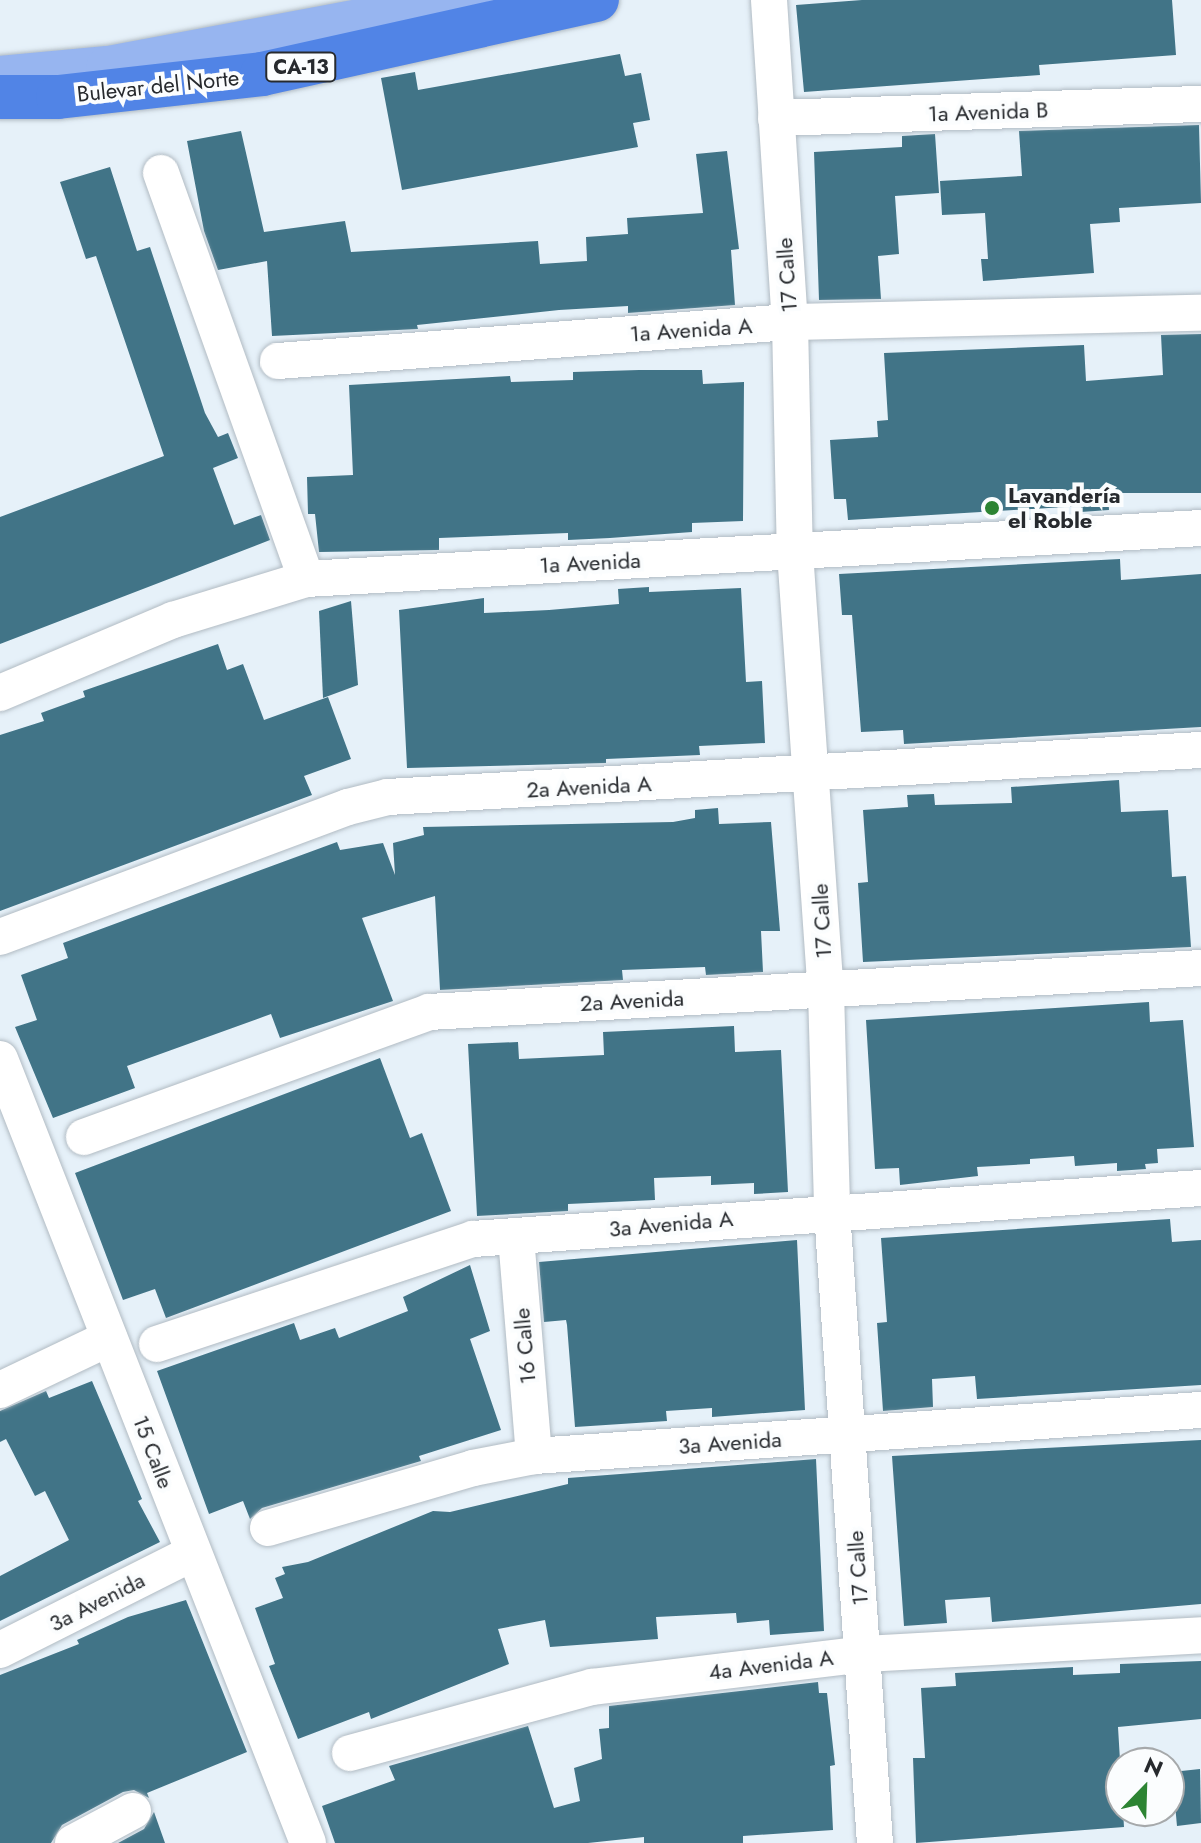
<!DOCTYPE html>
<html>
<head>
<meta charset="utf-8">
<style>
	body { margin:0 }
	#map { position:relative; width:1201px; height:1843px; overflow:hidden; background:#e6f1f9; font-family:Jost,sans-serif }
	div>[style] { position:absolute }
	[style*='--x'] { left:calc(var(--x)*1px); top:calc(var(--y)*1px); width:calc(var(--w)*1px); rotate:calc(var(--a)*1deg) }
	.building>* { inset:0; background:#417487 }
	.roads { filter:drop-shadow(0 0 2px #b1bbc3) drop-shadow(0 0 2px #b1bbc3) }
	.minor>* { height:36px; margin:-18px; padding:0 18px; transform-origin:18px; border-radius:18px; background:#fff }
	.major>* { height:44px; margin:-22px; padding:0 22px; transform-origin:22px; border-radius:22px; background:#97b5f0 }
	.highway>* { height:44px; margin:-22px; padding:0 22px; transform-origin:22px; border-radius:22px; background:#5184e6 }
	.dots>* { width:22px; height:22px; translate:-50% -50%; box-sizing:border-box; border:4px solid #fbfdfe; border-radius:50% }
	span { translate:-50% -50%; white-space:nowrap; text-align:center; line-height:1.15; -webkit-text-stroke:8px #fbfdfe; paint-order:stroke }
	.shield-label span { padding:2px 6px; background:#fbfdfe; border:2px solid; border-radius:6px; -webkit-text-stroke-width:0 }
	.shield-label { font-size:20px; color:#272a2e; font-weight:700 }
	.street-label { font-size:22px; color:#272a2e }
	.poi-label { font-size:22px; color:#272a2e; font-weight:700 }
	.left { translate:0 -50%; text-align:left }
	.north { position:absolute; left:1105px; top:1747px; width:80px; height:80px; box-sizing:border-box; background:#fbfdfe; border:2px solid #a6a9ab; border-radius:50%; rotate:23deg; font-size:22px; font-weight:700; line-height:32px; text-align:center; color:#272a2e }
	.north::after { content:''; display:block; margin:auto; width:28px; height:36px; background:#2d8433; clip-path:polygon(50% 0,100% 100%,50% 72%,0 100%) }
</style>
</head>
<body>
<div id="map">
	<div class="building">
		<i style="clip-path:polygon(862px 0,1172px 0,1176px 55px,1039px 65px,1040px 75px,804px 92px,796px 5px)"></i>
		<i style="clip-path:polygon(620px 54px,625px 76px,641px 73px,650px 120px,633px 123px,638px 147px,402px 190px,381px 78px,415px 72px,418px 90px)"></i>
		<i style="clip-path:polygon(1199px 125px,1201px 203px,1119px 208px,1120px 222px,1090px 224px,1094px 273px,983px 281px,981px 259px,988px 259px,985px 213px,942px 215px,940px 181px,1022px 176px,1019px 131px)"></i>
		<i style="clip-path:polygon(241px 131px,264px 232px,345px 221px,351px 252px,538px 241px,540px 264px,587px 261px,586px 237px,628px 234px,627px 218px,703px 213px,696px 154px,727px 151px,739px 249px,731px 250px,735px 305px,628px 313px,628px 306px,559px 310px,417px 325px,418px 329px,272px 336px,267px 261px,218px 270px,204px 231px,187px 141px)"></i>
		<i style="clip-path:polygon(935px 134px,939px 193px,895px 196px,899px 254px,878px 256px,881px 299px,819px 300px,814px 152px,902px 147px,902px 136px)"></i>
		<i style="clip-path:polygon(110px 167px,137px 251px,150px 247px,205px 413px,218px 437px,228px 433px,238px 458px,213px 468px,234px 525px,261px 515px,270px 540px,0 644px,0 517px,164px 456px,96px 256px,86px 259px,60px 182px)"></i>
		<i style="clip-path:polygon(1201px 334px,1201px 493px,1108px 493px,1109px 510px,1081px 512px,1081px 506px,848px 520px,846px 499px,834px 499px,830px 440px,878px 437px,877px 421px,888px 420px,884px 353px,1084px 345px,1086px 381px,1163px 375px,1161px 335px)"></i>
		<i style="clip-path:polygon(639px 370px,702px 370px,703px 384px,744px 382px,743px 521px,692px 523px,692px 532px,610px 538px,568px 540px,568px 533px,439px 538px,439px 550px,319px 552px,315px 514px,308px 514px,307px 477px,353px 475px,349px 385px,510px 376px,511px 382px,573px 380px,573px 372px)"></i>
		<i style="clip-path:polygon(1120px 559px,1121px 580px,1201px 574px,1201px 727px,904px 744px,903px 730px,861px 732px,852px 615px,842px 615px,839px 574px)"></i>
		<i style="clip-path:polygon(649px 587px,649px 592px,741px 588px,746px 682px,762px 681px,765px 743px,699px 746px,700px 755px,606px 759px,606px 763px,407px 768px,399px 610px,484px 598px,484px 613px,549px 610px,619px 604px,618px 589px)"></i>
		<i style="clip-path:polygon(351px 601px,358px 685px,323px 698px,319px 611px)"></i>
		<i style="clip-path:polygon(218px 644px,227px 670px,243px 664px,264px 720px,328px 697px,351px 759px,304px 776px,312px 795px,0 911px,0 735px,44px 721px,41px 713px,85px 697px,83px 691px)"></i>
		<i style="clip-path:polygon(1119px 780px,1121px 812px,1168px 810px,1172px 877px,1186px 876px,1191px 947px,863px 962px,858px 883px,868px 882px,863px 810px,908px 807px,907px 795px,934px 794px,935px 805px,1012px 803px,1011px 787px)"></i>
		<i style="clip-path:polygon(718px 808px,719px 824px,771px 822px,780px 931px,761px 931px,763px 972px,706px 975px,705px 967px,622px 970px,623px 980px,440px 990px,435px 896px,362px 918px,393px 1001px,280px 1038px,271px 1014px,127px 1066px,135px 1088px,53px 1118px,15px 1027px,37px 1020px,21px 975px,68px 958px,63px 943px,337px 842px,340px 850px,383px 843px,395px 875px,393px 843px,424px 835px,423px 827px,673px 822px,695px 818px,695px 810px)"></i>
		<i style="clip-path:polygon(1149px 1002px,1150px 1022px,1183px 1020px,1194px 1147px,1157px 1149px,1158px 1163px,1145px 1164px,1146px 1169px,1117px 1171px,1117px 1163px,1075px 1166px,1074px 1156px,1030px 1159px,1030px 1164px,977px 1167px,978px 1176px,900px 1185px,899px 1168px,875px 1169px,866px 1020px)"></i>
		<i style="clip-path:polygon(734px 1026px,735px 1052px,781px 1050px,788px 1192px,754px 1194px,754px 1183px,711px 1185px,711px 1176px,654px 1178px,655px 1200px,568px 1204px,568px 1211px,477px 1216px,468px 1044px,518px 1042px,519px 1059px,604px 1055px,603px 1032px)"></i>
		<i style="clip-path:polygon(380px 1058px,410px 1138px,422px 1133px,451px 1211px,166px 1318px,155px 1289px,123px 1300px,75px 1173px)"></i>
		<i style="clip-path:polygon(1170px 1219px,1172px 1242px,1201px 1240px,1201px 1385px,977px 1399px,975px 1376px,932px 1379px,933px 1407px,883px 1411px,877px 1323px,887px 1322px,881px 1238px)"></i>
		<i style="clip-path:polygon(797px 1240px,805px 1410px,712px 1417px,712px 1408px,666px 1411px,667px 1421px,575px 1427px,567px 1325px,566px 1320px,544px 1322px,539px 1262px)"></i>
		<i style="clip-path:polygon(470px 1265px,490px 1331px,470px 1339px,501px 1430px,419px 1456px,421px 1461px,262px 1508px,250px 1519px,243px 1501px,209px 1514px,157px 1371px,294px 1323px,300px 1340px,335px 1328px,339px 1338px,408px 1311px,403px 1297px)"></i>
		<i style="clip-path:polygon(92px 1381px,142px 1499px,138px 1501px,160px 1542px,0 1621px,0 1576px,69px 1540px,45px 1491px,35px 1496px,6px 1439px,0 1442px,0 1411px,46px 1391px,49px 1398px)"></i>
		<i style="clip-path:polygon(1201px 1440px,1201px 1604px,992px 1622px,990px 1597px,945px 1600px,947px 1623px,904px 1626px,892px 1456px)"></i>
		<i style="clip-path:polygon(816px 1459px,824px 1631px,770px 1635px,769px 1620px,737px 1623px,736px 1613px,656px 1617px,658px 1639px,550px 1647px,545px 1620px,498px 1629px,509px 1664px,371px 1719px,369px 1712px,298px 1739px,269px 1666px,275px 1664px,255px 1608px,283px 1598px,275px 1578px,285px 1574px,282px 1567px,308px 1562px,433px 1511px,450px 1512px,568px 1484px,568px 1478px)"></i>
		<i style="clip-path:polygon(186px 1600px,247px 1752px,147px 1793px,149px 1798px,134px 1790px,123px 1792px,62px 1825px,51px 1843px,0 1843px,0 1675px,79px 1644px,77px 1640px,128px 1617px)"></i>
		<i style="clip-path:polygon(1201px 1661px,1201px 1719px,1118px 1727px,1124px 1827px,916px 1843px,913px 1758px,925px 1758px,921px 1688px,956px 1686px,955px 1673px,1073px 1667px,1073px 1675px,1120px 1673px,1120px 1664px)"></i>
		<i style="clip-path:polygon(818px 1682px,819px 1693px,827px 1693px,835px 1765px,830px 1766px,833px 1830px,743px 1836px,743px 1843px,644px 1843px,644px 1837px,588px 1843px,335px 1843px,322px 1806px,395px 1780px,389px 1766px,528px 1726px,554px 1808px,580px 1801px,574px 1768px,602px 1759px,599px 1729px,609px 1728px,609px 1706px)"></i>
		<i style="clip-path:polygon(1200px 1769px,1201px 1823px,1177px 1826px,1172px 1772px)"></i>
		<i style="clip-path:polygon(154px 1812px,165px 1843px,118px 1843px,144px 1829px)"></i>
	</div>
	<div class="roads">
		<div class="minor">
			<i style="--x:769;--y:0;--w:323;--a:86.3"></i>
			<i style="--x:790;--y:322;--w:230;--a:88.8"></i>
			<i style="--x:795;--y:552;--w:440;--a:86"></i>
			<i style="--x:826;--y:991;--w:220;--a:88.4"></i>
			<i style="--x:832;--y:1211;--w:633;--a:86.11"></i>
			<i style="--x:776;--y:118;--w:425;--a:-1.9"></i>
			<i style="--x:161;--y:173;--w:431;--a:70.3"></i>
			<i style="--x:278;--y:361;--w:513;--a:-4.36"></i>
			<i style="--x:790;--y:322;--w:411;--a:-1.3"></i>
			<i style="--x:0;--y:693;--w:188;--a:-22.9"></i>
			<i style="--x:173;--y:620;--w:139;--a:-17.1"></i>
			<i style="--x:306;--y:579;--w:896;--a:-3.26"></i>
			<i style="--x:0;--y:937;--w:371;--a:-20.5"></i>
			<i style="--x:348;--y:807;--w:41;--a:-14"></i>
			<i style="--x:388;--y:797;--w:814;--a:-3.31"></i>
			<i style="--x:0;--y:1059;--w:842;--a:68.55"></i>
			<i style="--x:84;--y:1137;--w:367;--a:-19.9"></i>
			<i style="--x:429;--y:1012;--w:773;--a:-3.26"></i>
			<i style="--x:516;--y:1237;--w:220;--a:85.3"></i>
			<i style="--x:157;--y:1344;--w:333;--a:-18.4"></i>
			<i style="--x:473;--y:1239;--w:730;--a:-4.01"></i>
			<i style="--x:0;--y:1390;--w:121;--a:-25.5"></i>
			<i style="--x:268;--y:1528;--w:214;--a:-16.3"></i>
			<i style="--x:473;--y:1468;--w:62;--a:-11.1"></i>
			<i style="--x:534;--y:1456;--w:669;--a:-3.95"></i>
			<i style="--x:0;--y:1650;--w:216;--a:-26.7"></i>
			<i style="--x:350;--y:1753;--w:251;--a:-15.3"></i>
			<i style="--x:592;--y:1687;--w:275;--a:-6.9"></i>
			<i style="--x:865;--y:1654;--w:337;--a:-3.2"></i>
			<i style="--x:73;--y:1843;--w:68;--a:-28.1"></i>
		</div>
		<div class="major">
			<i style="--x:0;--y:78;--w:108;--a:-5.3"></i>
			<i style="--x:108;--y:68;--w:369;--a:-10.6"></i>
		</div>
		<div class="highway">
			<i style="--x:0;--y:97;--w:58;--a:0"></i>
			<i style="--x:58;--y:97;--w:205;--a:-6.4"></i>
			<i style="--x:262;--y:74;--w:343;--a:-12.5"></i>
		</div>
	</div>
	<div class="dots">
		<i style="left:992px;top:508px;background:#2d8433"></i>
	</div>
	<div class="shield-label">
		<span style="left:301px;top:67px">CA-13</span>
	</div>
	<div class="street-label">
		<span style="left:158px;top:86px;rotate:-6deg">Bulevar del Norte</span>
		<span style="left:988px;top:112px;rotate:-2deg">1a Avenida B</span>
		<span style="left:787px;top:275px;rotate:-94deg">17 Calle</span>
		<span style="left:691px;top:330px;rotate:-4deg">1a Avenida A</span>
		<span style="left:590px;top:563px;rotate:-3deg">1a Avenida</span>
		<span style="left:589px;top:787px;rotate:-3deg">2a Avenida A</span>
		<span style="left:822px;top:921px;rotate:-93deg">17 Calle</span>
		<span style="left:632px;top:1001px;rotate:-3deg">2a Avenida</span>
		<span style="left:671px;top:1224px;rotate:-5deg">3a Avenida A</span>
		<span style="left:525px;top:1346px;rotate:-95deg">16 Calle</span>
		<span style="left:730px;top:1443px;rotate:-4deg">3a Avenida</span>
		<span style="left:153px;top:1452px;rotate:69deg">15 Calle</span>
		<span style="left:858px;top:1568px;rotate:-94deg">17 Calle</span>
		<span style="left:97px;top:1602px;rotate:-27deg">3a Avenida</span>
		<span style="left:771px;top:1665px;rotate:-7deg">4a Avenida A</span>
	</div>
	<div class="poi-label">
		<span class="left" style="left:1008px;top:508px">Lavandería<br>el Roble</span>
	</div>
	<div class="north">N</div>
</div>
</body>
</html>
